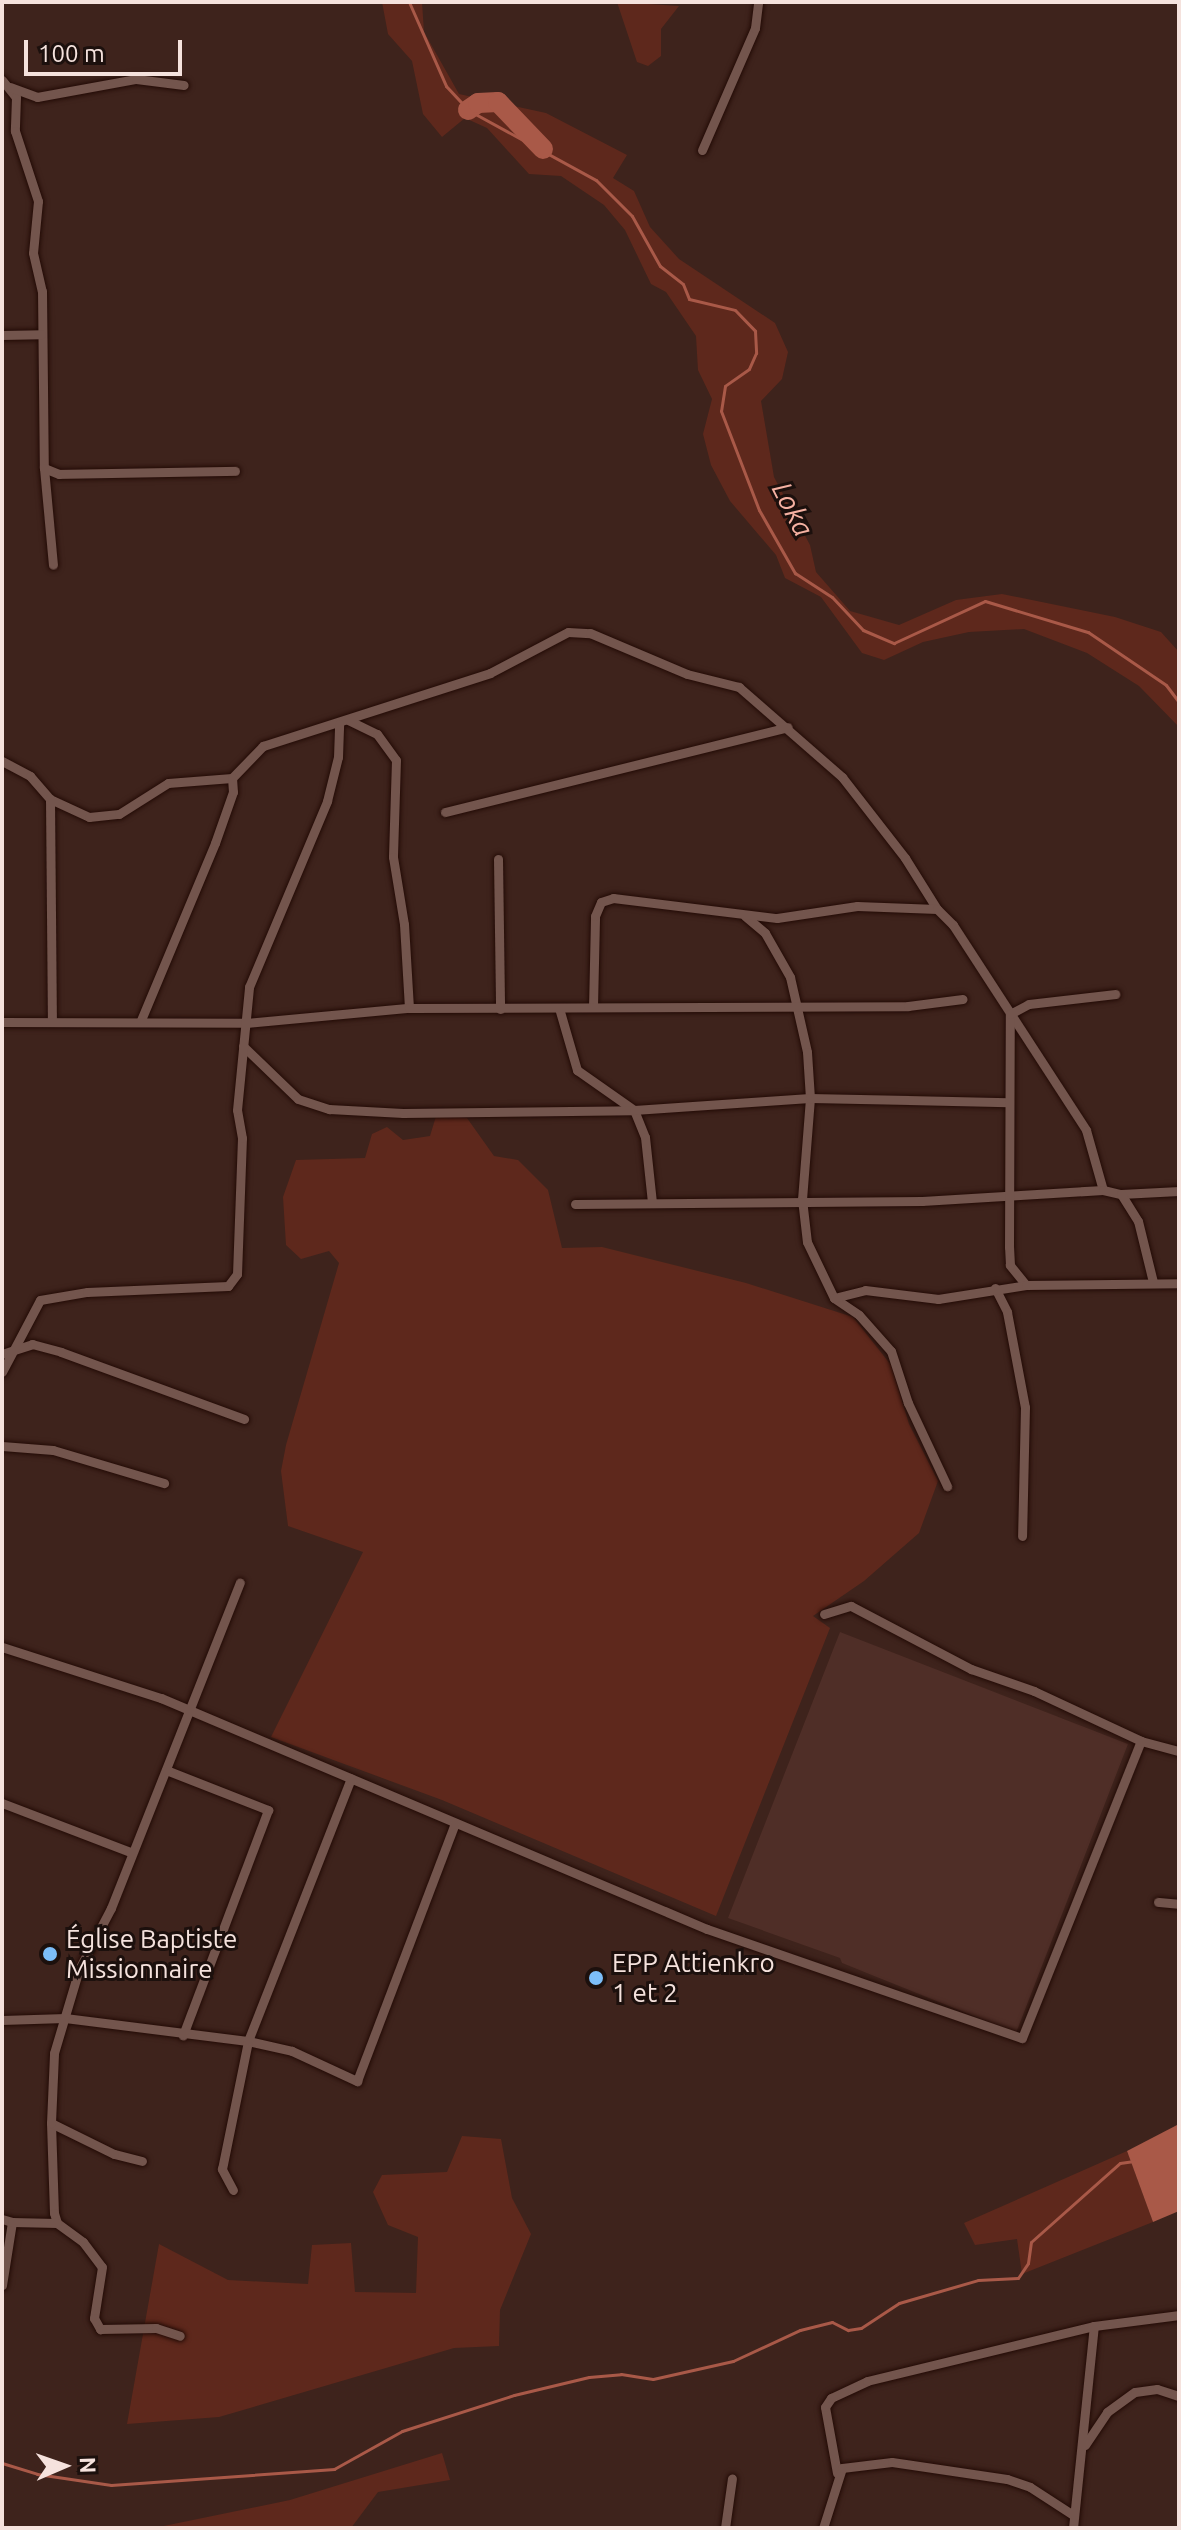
<!DOCTYPE html>
<html>
<head>
<meta charset="utf-8">
<style>
	body { margin:0 }
	#map { position:relative; width:1181px; height:2530px; overflow:hidden; background:#3e231c; font-family:Ubuntu,sans-serif }
	div>[style] { position:absolute }
	[style*='--x'] { left:calc(var(--x)*1px); top:calc(var(--y)*1px); width:calc(var(--w)*1px); rotate:calc(var(--a)*1deg) }
	.built>* { inset:0; background:#4f2e27 }
	.green>* { inset:0; background:#5e281c }
	.water>* { inset:0; background:#a95948 }
	.stream>* { height:3px; margin:-1.5px; padding:0 1.5px; transform-origin:1.5px; border-radius:1.5px; background:#a95948 }
	.river>* { height:20px; margin:-10px; padding:0 10px; transform-origin:10px; border-radius:10px; background:#a95948 }
	.roads { filter:drop-shadow(0 0 2px #230b06) drop-shadow(0 0 2px #230b06) }
	.street>* { height:9px; margin:-4.5px; padding:0 4.5px; transform-origin:4.5px; border-radius:4.5px; background:#73554d }
	.dots>* { width:22px; height:22px; translate:-50% -50%; box-sizing:border-box; border:4px solid #1c100d; border-radius:50% }
	span { translate:-50% -50%; white-space:nowrap; text-align:center; line-height:1.15; -webkit-text-stroke:6px #1c100d; paint-order:stroke }
	.poi-label { font-size:26px; color:#f5e2dd }
	.left { translate:0 -50%; text-align:left }
	.water-label { font-size:28px; color:#f5b1a2; font-style:italic }
	.frame { position:absolute; inset:0; border:4px solid #f5e2dd; pointer-events:none }
	.north { position:absolute; left:24px; top:2426px; width:80px; height:80px; -webkit-text-stroke:6px #1c100d; paint-order:stroke; rotate:88deg; font-size:22px; font-weight:700; line-height:32px; text-align:center; color:#f5e2dd }
	.north::after { content:''; display:block; margin:auto; width:28px; height:36px; background:#f5e2dd; clip-path:polygon(50% 0,100% 100%,50% 72%,0 100%) }
	.scale { position:absolute; left:24px; top:40px; width:158px; height:36px; box-sizing:border-box; border:4px solid #f5e2dd; border-top:0; padding-left:10px; font-size:24px; line-height:28px; white-space:nowrap; color:#f5e2dd; -webkit-text-stroke:6px #1c100d; paint-order:stroke }
</style>
</head>
<body>
<div id="map">
	<div class="built">
		<i style="clip-path:polygon(840px 1632px,1128px 1744px,1016px 2033px,842px 1963px,840px 1958px,728px 1918px)"></i>
	</div>
	<div class="green">
		<i style="clip-path:polygon(382px 2px,422px 2px,424px 32px,459px 94px,546px 113px,627px 155px,613px 178px,634px 191px,650px 227px,679px 259px,775px 323px,788px 352px,782px 379px,761px 401px,774px 477px,810px 545px,816px 572px,850px 611px,899px 625px,956px 600px,1002px 594px,1115px 617px,1161px 632px,1179px 652px,1179px 727px,1139px 686px,1087px 653px,1024px 629px,969px 632px,923px 642px,884px 660px,862px 653px,821px 597px,785px 578px,776px 555px,730px 501px,711px 465px,703px 434px,712px 399px,698px 370px,696px 336px,666px 292px,651px 284px,625px 230px,604px 205px,561px 176px,529px 174px,487px 128px,465px 118px,442px 137px,423px 114px,412px 61px,388px 34px)"></i>
		<i style="clip-path:polygon(617px 2px,679px 6px,661px 29px,661px 56px,648px 66px,637px 62px)"></i>
		<i style="clip-path:polygon(437px 1113px,467px 1118px,494px 1156px,518px 1160px,548px 1190px,562px 1248px,602px 1247px,746px 1283px,853px 1317px,891px 1365px,909px 1424px,938px 1481px,919px 1533px,864px 1581px,813px 1616px,830px 1628px,716px 1916px,442px 1800px,271px 1737px,363px 1552px,288px 1526px,281px 1471px,286px 1445px,339px 1263px,329px 1251px,301px 1259px,286px 1245px,283px 1197px,296px 1160px,365px 1158px,372px 1134px,387px 1127px,403px 1140px,430px 1136px)"></i>
		<i style="clip-path:polygon(462px 2136px,501px 2139px,512px 2198px,531px 2234px,500px 2310px,499px 2346px,454px 2348px,219px 2417px,127px 2424px,159px 2244px,228px 2280px,308px 2284px,312px 2245px,351px 2243px,355px 2292px,416px 2293px,418px 2237px,388px 2225px,373px 2192px,382px 2175px,447px 2172px)"></i>
		<i style="clip-path:polygon(1127px 2151px,1153px 2222px,1022px 2274px,1017px 2239px,975px 2245px,964px 2223px)"></i>
		<i style="clip-path:polygon(442px 2453px,450px 2480px,378px 2492px,351px 2528px,154px 2528px,290px 2500px)"></i>
	</div>
	<div class="water">
		<i style="clip-path:polygon(1179px 2124px,1179px 2211px,1153px 2222px,1127px 2151px)"></i>
	</div>
	<div class="stream">
		<i style="--x:409;--y:2;--w:92;--a:66.2"></i>
		<i style="--x:446;--y:86;--w:33;--a:47"></i>
		<i style="--x:468;--y:110;--w:146;--a:28.7"></i>
		<i style="--x:596;--y:180;--w:51;--a:45"></i>
		<i style="--x:632;--y:216;--w:57;--a:60.8"></i>
		<i style="--x:660;--y:266;--w:29;--a:38"></i>
		<i style="--x:683;--y:284;--w:16;--a:68"></i>
		<i style="--x:689;--y:299;--w:47;--a:13.4"></i>
		<i style="--x:735;--y:310;--w:29;--a:46"></i>
		<i style="--x:755;--y:331;--w:22;--a:87"></i>
		<i style="--x:756;--y:353;--w:17;--a:114"></i>
		<i style="--x:749;--y:369;--w:29;--a:145"></i>
		<i style="--x:725;--y:386;--w:25;--a:99"></i>
		<i style="--x:721;--y:411;--w:106;--a:69"></i>
		<i style="--x:759;--y:510;--w:73;--a:60.3"></i>
		<i style="--x:795;--y:573;--w:44;--a:33"></i>
		<i style="--x:832;--y:597;--w:45;--a:46.8"></i>
		<i style="--x:863;--y:630;--w:34;--a:23"></i>
		<i style="--x:894;--y:643;--w:100;--a:-24.8"></i>
		<i style="--x:985;--y:601;--w:108;--a:16.8"></i>
		<i style="--x:1088;--y:632;--w:94;--a:34.2"></i>
		<i style="--x:1166;--y:685;--w:21;--a:53"></i>
		<i style="--x:2;--y:2463;--w:37;--a:17"></i>
		<i style="--x:37;--y:2474;--w:75;--a:8.5"></i>
		<i style="--x:111;--y:2485;--w:224;--a:-4.1"></i>
		<i style="--x:334;--y:2469;--w:78;--a:-29.2"></i>
		<i style="--x:402;--y:2431;--w:118;--a:-17.8"></i>
		<i style="--x:514;--y:2395;--w:77;--a:-13.5"></i>
		<i style="--x:589;--y:2377;--w:32;--a:-5"></i>
		<i style="--x:621;--y:2374;--w:32;--a:9"></i>
		<i style="--x:653;--y:2379;--w:82;--a:-12.7"></i>
		<i style="--x:733;--y:2361;--w:74;--a:-24.8"></i>
		<i style="--x:800;--y:2330;--w:33;--a:-14"></i>
		<i style="--x:832;--y:2322;--w:18;--a:27"></i>
		<i style="--x:848;--y:2330;--w:13;--a:-9"></i>
		<i style="--x:861;--y:2328;--w:45;--a:-33.3"></i>
		<i style="--x:899;--y:2303;--w:82;--a:-16.2"></i>
		<i style="--x:978;--y:2280;--w:40;--a:-2.9"></i>
		<i style="--x:1018;--y:2278;--w:18;--a:-56"></i>
		<i style="--x:1028;--y:2263;--w:21;--a:-82"></i>
		<i style="--x:1031;--y:2242;--w:119;--a:-41.6"></i>
		<i style="--x:1120;--y:2163;--w:14;--a:-8"></i>
	</div>
	<div class="river">
		<i style="--x:468;--y:110;--w:12;--a:-35"></i>
		<i style="--x:478;--y:103;--w:20;--a:-3"></i>
		<i style="--x:498;--y:102;--w:65;--a:46.2"></i>
	</div>
	<div class="roads">
		<div class="street">
			<i style="--x:2;--y:80;--w:22;--a:51"></i>
			<i style="--x:16;--y:97;--w:34;--a:92"></i>
			<i style="--x:15;--y:131;--w:74;--a:71.8"></i>
			<i style="--x:38;--y:201;--w:52;--a:95.5"></i>
			<i style="--x:33;--y:253;--w:39;--a:77"></i>
			<i style="--x:42;--y:291;--w:177;--a:89.4"></i>
			<i style="--x:44;--y:468;--w:16;--a:22"></i>
			<i style="--x:59;--y:474;--w:176;--a:-1"></i>
			<i style="--x:10;--y:87;--w:29;--a:20"></i>
			<i style="--x:37;--y:97;--w:101;--a:-10.3"></i>
			<i style="--x:136;--y:79;--w:48;--a:7.1"></i>
			<i style="--x:702;--y:150;--w:133;--a:-66.5"></i>
			<i style="--x:755;--y:28;--w:26;--a:-83"></i>
			<i style="--x:2;--y:335;--w:39;--a:-1"></i>
			<i style="--x:44;--y:468;--w:97;--a:84.7"></i>
			<i style="--x:348;--y:720;--w:32;--a:26"></i>
			<i style="--x:377;--y:734;--w:32;--a:54"></i>
			<i style="--x:396;--y:760;--w:97;--a:91.8"></i>
			<i style="--x:393;--y:857;--w:68;--a:80.7"></i>
			<i style="--x:404;--y:924;--w:84;--a:86.6"></i>
			<i style="--x:2;--y:761;--w:32;--a:28"></i>
			<i style="--x:30;--y:776;--w:30;--a:49"></i>
			<i style="--x:50;--y:799;--w:43;--a:24.8"></i>
			<i style="--x:89;--y:817;--w:30;--a:-6"></i>
			<i style="--x:119;--y:814;--w:58;--a:-32.3"></i>
			<i style="--x:168;--y:783;--w:64;--a:-4.5"></i>
			<i style="--x:232;--y:778;--w:45;--a:-45.9"></i>
			<i style="--x:263;--y:746;--w:238;--a:-17.8"></i>
			<i style="--x:490;--y:673;--w:88;--a:-27.7"></i>
			<i style="--x:568;--y:632;--w:22;--a:3"></i>
			<i style="--x:590;--y:633;--w:105;--a:22.9"></i>
			<i style="--x:687;--y:674;--w:54;--a:14"></i>
			<i style="--x:739;--y:687;--w:137;--a:41.1"></i>
			<i style="--x:842;--y:777;--w:103;--a:52.1"></i>
			<i style="--x:905;--y:858;--w:60;--a:57.9"></i>
			<i style="--x:50;--y:799;--w:223;--a:89.5"></i>
			<i style="--x:445;--y:812;--w:353;--a:-13.9"></i>
			<i style="--x:498;--y:859;--w:150;--a:89.2"></i>
			<i style="--x:745;--y:916;--w:26;--a:40"></i>
			<i style="--x:765;--y:933;--w:51;--a:60.4"></i>
			<i style="--x:790;--y:977;--w:77;--a:77.2"></i>
			<i style="--x:807;--y:1052;--w:46;--a:86.3"></i>
			<i style="--x:810;--y:1098;--w:101;--a:94.5"></i>
			<i style="--x:802;--y:1199;--w:43;--a:83.4"></i>
			<i style="--x:807;--y:1242;--w:62;--a:64.3"></i>
			<i style="--x:834;--y:1298;--w:30;--a:34"></i>
			<i style="--x:859;--y:1315;--w:48;--a:48.4"></i>
			<i style="--x:891;--y:1351;--w:55;--a:71.9"></i>
			<i style="--x:908;--y:1403;--w:92;--a:64.8"></i>
			<i style="--x:593;--y:1007;--w:91;--a:-88.7"></i>
			<i style="--x:595;--y:916;--w:15;--a:-67"></i>
			<i style="--x:601;--y:902;--w:13;--a:-18"></i>
			<i style="--x:613;--y:898;--w:165;--a:7"></i>
			<i style="--x:777;--y:918;--w:81;--a:-8.5"></i>
			<i style="--x:857;--y:906;--w:80;--a:2.1"></i>
			<i style="--x:937;--y:909;--w:23;--a:45"></i>
			<i style="--x:953;--y:925;--w:244;--a:57"></i>
			<i style="--x:1086;--y:1130;--w:62;--a:74.2"></i>
			<i style="--x:559;--y:1008;--w:65;--a:73.8"></i>
			<i style="--x:577;--y:1070;--w:70;--a:35.1"></i>
			<i style="--x:634;--y:1110;--w:29;--a:68"></i>
			<i style="--x:645;--y:1137;--w:65;--a:83.9"></i>
			<i style="--x:141;--y:1020;--w:192;--a:-67.3"></i>
			<i style="--x:215;--y:843;--w:54;--a:-70.6"></i>
			<i style="--x:233;--y:792;--w:14;--a:-94"></i>
			<i style="--x:2;--y:1022;--w:244;--a:0.2"></i>
			<i style="--x:246;--y:1023;--w:164;--a:-5.3"></i>
			<i style="--x:409;--y:1008;--w:499;--a:-0.2"></i>
			<i style="--x:908;--y:1006;--w:55;--a:-7.3"></i>
			<i style="--x:243;--y:1046;--w:76;--a:43.9"></i>
			<i style="--x:298;--y:1099;--w:33;--a:18"></i>
			<i style="--x:329;--y:1109;--w:74;--a:3.1"></i>
			<i style="--x:403;--y:1113;--w:231;--a:-0.7"></i>
			<i style="--x:634;--y:1110;--w:176;--a:-3.9"></i>
			<i style="--x:810;--y:1098;--w:198;--a:1.2"></i>
			<i style="--x:1121;--y:1194;--w:58;--a:-3"></i>
			<i style="--x:575;--y:1204;--w:347;--a:-0.5"></i>
			<i style="--x:922;--y:1201;--w:181;--a:-3.5"></i>
			<i style="--x:1103;--y:1190;--w:18;--a:13"></i>
			<i style="--x:1121;--y:1194;--w:32;--a:58"></i>
			<i style="--x:1138;--y:1221;--w:63;--a:76.2"></i>
			<i style="--x:1026;--y:1285;--w:26;--a:-129"></i>
			<i style="--x:1010;--y:1265;--w:18;--a:-93"></i>
			<i style="--x:1009;--y:1247;--w:233;--a:-89.8"></i>
			<i style="--x:1010;--y:1014;--w:21;--a:-28"></i>
			<i style="--x:1029;--y:1004;--w:87;--a:-6.6"></i>
			<i style="--x:995;--y:1288;--w:27;--a:63"></i>
			<i style="--x:1007;--y:1312;--w:97;--a:79.3"></i>
			<i style="--x:1025;--y:1407;--w:129;--a:91.3"></i>
			<i style="--x:834;--y:1298;--w:32;--a:-14"></i>
			<i style="--x:865;--y:1290;--w:74;--a:7"></i>
			<i style="--x:938;--y:1299;--w:89;--a:-9"></i>
			<i style="--x:1026;--y:1285;--w:153;--a:-0.7"></i>
			<i style="--x:2;--y:1354;--w:32;--a:-18"></i>
			<i style="--x:32;--y:1344;--w:30;--a:15"></i>
			<i style="--x:61;--y:1352;--w:195;--a:20.1"></i>
			<i style="--x:2;--y:1372;--w:81;--a:-62.2"></i>
			<i style="--x:40;--y:1300;--w:48;--a:-9.7"></i>
			<i style="--x:87;--y:1292;--w:141;--a:-2.4"></i>
			<i style="--x:228;--y:1286;--w:15;--a:-53"></i>
			<i style="--x:237;--y:1274;--w:136;--a:-87.9"></i>
			<i style="--x:242;--y:1138;--w:28;--a:-100"></i>
			<i style="--x:237;--y:1110;--w:124;--a:-84.4"></i>
			<i style="--x:249;--y:987;--w:202;--a:-67.2"></i>
			<i style="--x:327;--y:801;--w:45;--a:-76"></i>
			<i style="--x:338;--y:757;--w:33;--a:-88"></i>
			<i style="--x:2;--y:1446;--w:51;--a:4.5"></i>
			<i style="--x:53;--y:1450;--w:116;--a:16.6"></i>
			<i style="--x:824;--y:1614;--w:28;--a:-17"></i>
			<i style="--x:851;--y:1606;--w:136;--a:27.7"></i>
			<i style="--x:971;--y:1669;--w:67;--a:19.2"></i>
			<i style="--x:1034;--y:1691;--w:118;--a:25"></i>
			<i style="--x:1141;--y:1741;--w:39;--a:15"></i>
			<i style="--x:2;--y:1647;--w:167;--a:17.8"></i>
			<i style="--x:161;--y:1698;--w:593;--a:22.93"></i>
			<i style="--x:707;--y:1929;--w:333;--a:19.1"></i>
			<i style="--x:1022;--y:2038;--w:320;--a:-68.2"></i>
			<i style="--x:166;--y:1770;--w:110;--a:21.4"></i>
			<i style="--x:268;--y:1810;--w:241;--a:110.7"></i>
			<i style="--x:2;--y:1803;--w:137;--a:20.9"></i>
			<i style="--x:1158;--y:1902;--w:21;--a:5"></i>
			<i style="--x:2;--y:2020;--w:63;--a:-1.8"></i>
			<i style="--x:65;--y:2018;--w:184;--a:7.2"></i>
			<i style="--x:248;--y:2041;--w:45;--a:12.8"></i>
			<i style="--x:292;--y:2051;--w:72;--a:24.8"></i>
			<i style="--x:357;--y:2081;--w:276;--a:-69.2"></i>
			<i style="--x:51;--y:2123;--w:90;--a:88.1"></i>
			<i style="--x:54;--y:2213;--w:10;--a:73"></i>
			<i style="--x:57;--y:2223;--w:32;--a:36"></i>
			<i style="--x:83;--y:2242;--w:31;--a:53"></i>
			<i style="--x:102;--y:2267;--w:52;--a:98.9"></i>
			<i style="--x:94;--y:2318;--w:13;--a:61"></i>
			<i style="--x:100;--y:2329;--w:56;--a:-1"></i>
			<i style="--x:156;--y:2328;--w:25;--a:18"></i>
			<i style="--x:142;--y:2161;--w:29;--a:-166"></i>
			<i style="--x:114;--y:2154;--w:70;--a:-153.8"></i>
			<i style="--x:51;--y:2123;--w:70;--a:-87.5"></i>
			<i style="--x:54;--y:2053;--w:88;--a:-73.4"></i>
			<i style="--x:79;--y:1969;--w:69;--a:-62.3"></i>
			<i style="--x:111;--y:1908;--w:350;--a:-68.4"></i>
			<i style="--x:233;--y:2190;--w:24;--a:-118"></i>
			<i style="--x:222;--y:2169;--w:131;--a:-78.5"></i>
			<i style="--x:248;--y:2041;--w:282;--a:-68.6"></i>
			<i style="--x:2;--y:2219;--w:10;--a:17"></i>
			<i style="--x:12;--y:2222;--w:64;--a:99"></i>
			<i style="--x:12;--y:2222;--w:45;--a:1.3"></i>
			<i style="--x:1085;--y:2445;--w:40;--a:-56"></i>
			<i style="--x:1107;--y:2412;--w:34;--a:-36"></i>
			<i style="--x:1135;--y:2392;--w:22;--a:-8"></i>
			<i style="--x:1157;--y:2389;--w:23;--a:18"></i>
			<i style="--x:837;--y:2473;--w:67;--a:-100.3"></i>
			<i style="--x:825;--y:2407;--w:11;--a:-56"></i>
			<i style="--x:831;--y:2398;--w:40;--a:-25"></i>
			<i style="--x:867;--y:2381;--w:234;--a:-13.6"></i>
			<i style="--x:1094;--y:2326;--w:86;--a:-7.4"></i>
			<i style="--x:725;--y:2528;--w:50;--a:-82"></i>
			<i style="--x:823;--y:2528;--w:63;--a:-72.4"></i>
			<i style="--x:842;--y:2468;--w:50;--a:-6.8"></i>
			<i style="--x:892;--y:2462;--w:116;--a:8.4"></i>
			<i style="--x:1007;--y:2479;--w:24;--a:19"></i>
			<i style="--x:1030;--y:2487;--w:51;--a:33.1"></i>
			<i style="--x:1073;--y:2528;--w:203;--a:-84.1"></i>
		</div>
	</div>
	<div class="dots">
		<i style="left:50px;top:1954px;background:#7cbef9"></i>
		<i style="left:596px;top:1978px;background:#7cbef9"></i>
	</div>
	<div class="poi-label">
		<span class="left" style="left:66px;top:1954px">Église Baptiste<br>Missionnaire</span>
		<span class="left" style="left:612px;top:1978px">EPP Attienkro<br>1 et 2</span>
	</div>
	<div class="water-label">
		<span style="left:793px;top:509px;rotate:63deg">Loka</span>
	</div>
	<div class="frame"></div>
	<div class="north">N</div>
	<div class="scale">100 m</div>
</div>
</body>
</html>
